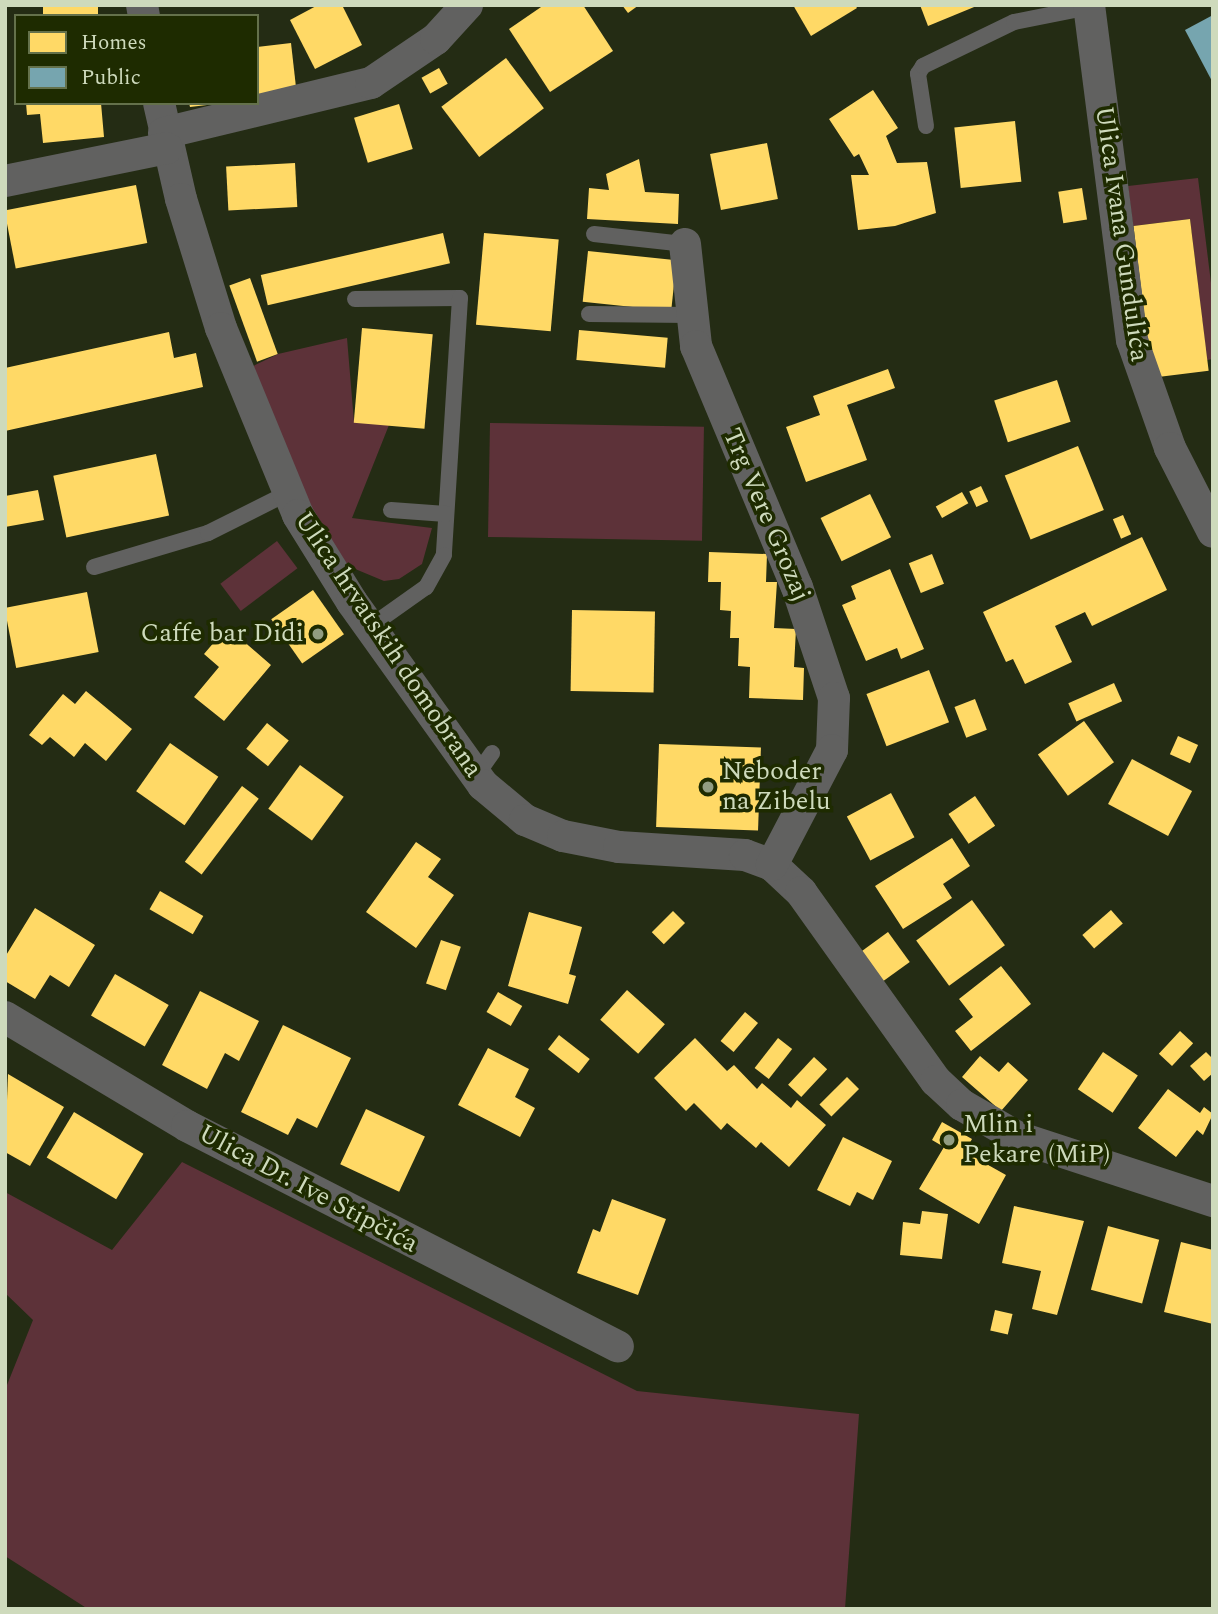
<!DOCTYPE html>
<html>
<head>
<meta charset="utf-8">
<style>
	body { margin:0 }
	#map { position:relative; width:1218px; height:1614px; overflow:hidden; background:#242c14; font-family:Spectral,serif }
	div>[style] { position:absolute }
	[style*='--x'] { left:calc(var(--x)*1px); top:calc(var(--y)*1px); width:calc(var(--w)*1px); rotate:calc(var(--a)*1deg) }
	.green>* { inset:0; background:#5d3239; transform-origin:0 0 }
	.homes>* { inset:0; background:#ffd966; transform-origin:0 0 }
	.public>* { inset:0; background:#76a5af }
	.service>* { height:16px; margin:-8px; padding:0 8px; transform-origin:8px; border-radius:8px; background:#616160 }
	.minor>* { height:32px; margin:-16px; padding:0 16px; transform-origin:16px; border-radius:16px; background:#616160 }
	.dots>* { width:19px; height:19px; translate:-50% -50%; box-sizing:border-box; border:4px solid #1e2b00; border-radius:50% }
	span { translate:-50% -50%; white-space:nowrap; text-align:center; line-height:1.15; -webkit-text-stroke:7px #1e2b00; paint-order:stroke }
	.street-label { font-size:26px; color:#cedabc }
	.poi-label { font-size:26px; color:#cedabc }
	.right { translate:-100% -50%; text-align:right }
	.left { translate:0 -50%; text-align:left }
	.frame { position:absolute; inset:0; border:7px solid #cedabc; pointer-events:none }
	.legend { position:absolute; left:14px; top:14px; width:245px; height:91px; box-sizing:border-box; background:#1e2b00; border:2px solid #64714b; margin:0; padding:9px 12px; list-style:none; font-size:21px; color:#cedabc }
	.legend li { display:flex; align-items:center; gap:14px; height:35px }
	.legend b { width:35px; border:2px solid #64714b }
</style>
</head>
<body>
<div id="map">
	<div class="green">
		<i style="clip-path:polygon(1198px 178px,1213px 299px,1213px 359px,1207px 360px,1190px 219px,1133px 226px,1128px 186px)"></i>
		<i style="clip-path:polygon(347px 338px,354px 422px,389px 425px,352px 518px,432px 528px,422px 564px,399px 579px,384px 581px,348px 566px,322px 529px,247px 369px,278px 354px)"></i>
		<i style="left:490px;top:423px;width:214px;height:114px;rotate:1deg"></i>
		<i style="left:277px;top:541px;width:34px;height:71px;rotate:53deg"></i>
		<i style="clip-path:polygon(182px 1162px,637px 1391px,859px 1414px,845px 1609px,88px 1609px,5px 1556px,5px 1390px,33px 1320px,5px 1293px,5px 1192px,112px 1250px)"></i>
	</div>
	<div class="homes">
		<i style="left:43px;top:5px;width:55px;height:11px"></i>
		<i style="clip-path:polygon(318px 5px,342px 5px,362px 45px,315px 69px,290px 20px)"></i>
		<i style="clip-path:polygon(544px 5px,583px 5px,613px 51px,550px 92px,509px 29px)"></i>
		<i style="clip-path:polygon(622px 5px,639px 5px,628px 13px)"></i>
		<i style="clip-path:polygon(793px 5px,855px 5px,857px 8px,811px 36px)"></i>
		<i style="clip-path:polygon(920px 5px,979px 5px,928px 26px)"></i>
		<i style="clip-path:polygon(291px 43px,297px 96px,257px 100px,257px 47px)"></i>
		<i style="left:506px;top:58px;width:63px;height:81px;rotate:53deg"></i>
		<i style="left:439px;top:68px;width:18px;height:20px;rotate:61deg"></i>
		<i style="clip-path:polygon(873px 90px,898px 128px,886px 136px,897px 163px,927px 162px,936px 213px,895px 226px,858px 230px,851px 175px,869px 175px,859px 154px,854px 157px,829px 119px)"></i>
		<i style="clip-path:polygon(26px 103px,101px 103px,104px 137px,43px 143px,40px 114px,27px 115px)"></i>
		<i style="clip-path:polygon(189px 103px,206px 103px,207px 105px,190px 107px)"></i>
		<i style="left:399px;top:104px;width:47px;height:47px;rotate:73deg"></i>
		<i style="left:1015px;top:121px;width:61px;height:61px;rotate:84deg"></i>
		<i style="left:767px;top:143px;width:57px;height:58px;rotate:79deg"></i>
		<i style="clip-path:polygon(639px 159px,645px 192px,679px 194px,678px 224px,587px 219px,589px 188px,609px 190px,606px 174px)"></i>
		<i style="left:295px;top:163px;width:44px;height:69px;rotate:87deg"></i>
		<i style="left:136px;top:185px;width:59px;height:134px;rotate:79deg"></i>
		<i style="left:1082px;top:188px;width:32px;height:24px;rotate:81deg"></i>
		<i style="left:1190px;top:219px;width:153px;height:57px;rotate:83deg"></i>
		<i style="left:443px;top:233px;width:31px;height:187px;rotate:77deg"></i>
		<i style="left:484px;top:233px;width:75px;height:92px;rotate:5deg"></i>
		<i style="left:588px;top:251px;width:89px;height:51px;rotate:6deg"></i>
		<i style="left:250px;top:278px;width:81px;height:22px;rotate:70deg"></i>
		<i style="left:362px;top:328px;width:71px;height:95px;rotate:5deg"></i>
		<i style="left:579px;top:330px;width:89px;height:30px;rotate:5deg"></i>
		<i style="clip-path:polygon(169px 332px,174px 358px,196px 353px,203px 387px,5px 431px,5px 368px)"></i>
		<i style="clip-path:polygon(888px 369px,895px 388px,847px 405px,867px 460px,806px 482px,786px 427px,820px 415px,813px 396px)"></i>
		<i style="left:1057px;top:380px;width:44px;height:66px;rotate:72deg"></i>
		<i style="left:1078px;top:446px;width:69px;height:79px;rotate:68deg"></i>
		<i style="left:156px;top:454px;width:63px;height:105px;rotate:78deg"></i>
		<i style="left:981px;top:486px;width:17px;height:13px;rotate:65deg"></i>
		<i style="clip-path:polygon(38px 490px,44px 520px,5px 527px,5px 496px)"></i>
		<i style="left:962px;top:492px;width:13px;height:30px;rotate:61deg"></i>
		<i style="left:870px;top:494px;width:48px;height:55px;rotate:64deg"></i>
		<i style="left:1123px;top:515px;width:21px;height:11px;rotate:67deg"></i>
		<i style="clip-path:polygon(1142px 537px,1167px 590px,1092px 626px,1085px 612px,1055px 626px,1072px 662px,1025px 684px,1013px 659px,1006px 662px,983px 612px)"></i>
		<i style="clip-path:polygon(709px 552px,767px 554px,766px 582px,777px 582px,774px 628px,796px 629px,794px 667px,804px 668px,803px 700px,749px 698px,750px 667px,738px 666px,739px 638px,730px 638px,731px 611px,720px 610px,721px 582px,708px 582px)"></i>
		<i style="left:932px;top:554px;width:32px;height:25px;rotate:68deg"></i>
		<i style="clip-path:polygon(890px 569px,924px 649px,901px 659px,897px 648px,866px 661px,842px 605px,856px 599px,851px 586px)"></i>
		<i style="left:313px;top:590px;width:54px;height:51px;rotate:55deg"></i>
		<i style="left:87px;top:592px;width:61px;height:84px;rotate:79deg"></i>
		<i style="left:572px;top:610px;width:83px;height:81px;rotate:1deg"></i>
		<i style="clip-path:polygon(227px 627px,271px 665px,224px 721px,194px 697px,219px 667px,204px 654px)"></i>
		<i style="left:929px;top:670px;width:56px;height:67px;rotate:69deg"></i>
		<i style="left:1114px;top:683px;width:20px;height:50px;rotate:66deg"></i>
		<i style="clip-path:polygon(86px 691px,132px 729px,106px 761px,85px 743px,74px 757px,50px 737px,42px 745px,29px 735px,63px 694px,75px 704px)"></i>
		<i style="left:975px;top:699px;width:33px;height:22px;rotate:69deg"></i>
		<i style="left:1084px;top:721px;width:51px;height:57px;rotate:54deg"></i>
		<i style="left:267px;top:723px;width:28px;height:33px;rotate:39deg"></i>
		<i style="left:1178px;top:736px;width:22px;height:20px;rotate:24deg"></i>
		<i style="left:170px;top:743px;width:59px;height:59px;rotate:35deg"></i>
		<i style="left:659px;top:744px;width:102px;height:83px;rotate:2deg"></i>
		<i style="left:1132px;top:759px;width:68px;height:51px;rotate:28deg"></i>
		<i style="left:300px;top:765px;width:54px;height:54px;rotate:36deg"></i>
		<i style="left:242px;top:786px;width:21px;height:95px;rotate:37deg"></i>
		<i style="left:891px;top:793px;width:50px;height:50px;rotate:62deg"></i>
		<i style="left:975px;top:796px;width:36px;height:32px;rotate:56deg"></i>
		<i style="clip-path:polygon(952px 838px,970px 866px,943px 884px,952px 898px,903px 929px,875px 886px)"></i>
		<i style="clip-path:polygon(416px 842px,441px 859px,428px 877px,454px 895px,416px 948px,366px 912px)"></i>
		<i style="left:160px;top:891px;width:50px;height:21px;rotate:30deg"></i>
		<i style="left:972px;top:900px;width:56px;height:69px;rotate:54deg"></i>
		<i style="clip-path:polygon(35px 908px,95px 945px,69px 987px,50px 975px,35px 999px,5px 981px,5px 957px)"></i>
		<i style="left:1111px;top:910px;width:18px;height:38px;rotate:49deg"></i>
		<i style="left:673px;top:911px;width:17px;height:30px;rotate:45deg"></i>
		<i style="clip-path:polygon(529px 912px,582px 927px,569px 974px,576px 976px,568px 1004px,508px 986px)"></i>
		<i style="left:888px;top:932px;width:37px;height:33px;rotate:54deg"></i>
		<i style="left:441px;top:940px;width:21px;height:46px;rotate:19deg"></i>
		<i style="clip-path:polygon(1001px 966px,1031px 1004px,971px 1051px,955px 1031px,973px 1017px,959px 999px)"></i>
		<i style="left:115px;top:974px;width:62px;height:48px;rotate:30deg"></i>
		<i style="left:627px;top:990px;width:51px;height:40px;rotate:42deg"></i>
		<i style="clip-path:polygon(200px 991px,259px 1021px,239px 1061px,225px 1053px,207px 1089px,162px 1065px)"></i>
		<i style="left:498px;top:992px;width:28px;height:23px;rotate:30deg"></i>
		<i style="left:745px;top:1012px;width:17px;height:38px;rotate:40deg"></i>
		<i style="clip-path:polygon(283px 1025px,351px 1058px,317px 1128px,297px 1118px,288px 1135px,241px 1112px)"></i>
		<i style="left:1180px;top:1031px;width:18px;height:31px;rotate:43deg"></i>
		<i style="left:559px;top:1035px;width:39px;height:18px;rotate:38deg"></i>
		<i style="clip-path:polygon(695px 1038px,727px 1071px,734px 1065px,757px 1089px,762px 1083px,791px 1108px,797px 1100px,826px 1125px,789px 1167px,761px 1142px,756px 1148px,727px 1123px,721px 1130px,694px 1103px,686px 1111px,654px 1078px)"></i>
		<i style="left:778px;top:1038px;width:18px;height:38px;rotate:38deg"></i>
		<i style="clip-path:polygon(488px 1048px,529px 1069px,515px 1097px,535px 1108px,520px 1137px,458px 1105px)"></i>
		<i style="left:1103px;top:1052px;width:42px;height:45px;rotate:34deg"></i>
		<i style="clip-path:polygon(1206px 1052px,1213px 1059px,1213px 1073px,1204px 1081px,1190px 1066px)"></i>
		<i style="clip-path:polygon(980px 1056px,999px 1072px,1008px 1062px,1028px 1080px,1001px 1111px,962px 1077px)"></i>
		<i style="left:814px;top:1057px;width:18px;height:38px;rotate:43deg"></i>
		<i style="clip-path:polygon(8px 1074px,64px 1107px,30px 1166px,5px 1152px)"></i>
		<i style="left:847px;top:1077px;width:17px;height:39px;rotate:45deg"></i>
		<i style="clip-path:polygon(1168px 1089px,1200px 1113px,1204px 1107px,1213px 1114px,1203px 1135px,1197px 1130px,1176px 1157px,1138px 1128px)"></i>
		<i style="left:366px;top:1109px;width:65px;height:61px;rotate:25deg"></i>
		<i style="left:74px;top:1112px;width:81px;height:53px;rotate:31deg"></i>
		<i style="clip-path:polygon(942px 1122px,972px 1139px,965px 1152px,1006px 1175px,979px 1224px,919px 1189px,944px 1147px,932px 1140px)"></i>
		<i style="clip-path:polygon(843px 1137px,892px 1161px,873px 1200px,857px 1192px,850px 1206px,817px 1190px)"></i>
		<i style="clip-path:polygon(612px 1199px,666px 1219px,638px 1295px,577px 1273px,593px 1229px,600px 1232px)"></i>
		<i style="clip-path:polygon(1014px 1206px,1084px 1221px,1057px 1315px,1032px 1309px,1041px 1271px,1002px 1263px)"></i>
		<i style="clip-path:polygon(922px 1211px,948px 1214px,942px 1259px,900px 1255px,903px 1222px,920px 1224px)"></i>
		<i style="left:1108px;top:1226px;width:53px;height:66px;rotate:15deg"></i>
		<i style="clip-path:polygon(1181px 1242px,1213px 1250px,1213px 1324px,1164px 1312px)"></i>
		<i style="left:995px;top:1310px;width:18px;height:21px;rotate:13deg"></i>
	</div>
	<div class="public">
		<i style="clip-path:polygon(1213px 15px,1213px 83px,1185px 30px)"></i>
	</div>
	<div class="service">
		<i style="--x:926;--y:126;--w:53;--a:-98.7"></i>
		<i style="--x:918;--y:74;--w:9;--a:-58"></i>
		<i style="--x:923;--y:66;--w:101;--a:-25.8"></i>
		<i style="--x:1014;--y:22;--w:76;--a:-11.3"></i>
		<i style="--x:594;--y:234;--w:92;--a:6.3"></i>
		<i style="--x:355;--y:299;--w:105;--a:-0.5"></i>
		<i style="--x:460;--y:298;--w:257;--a:93.6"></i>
		<i style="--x:444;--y:555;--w:37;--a:119"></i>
		<i style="--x:426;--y:587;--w:67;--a:144.7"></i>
		<i style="--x:589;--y:314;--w:101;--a:0.6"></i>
		<i style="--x:391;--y:510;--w:55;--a:4.2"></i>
		<i style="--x:94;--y:567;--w:119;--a:-16.6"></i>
		<i style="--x:208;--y:533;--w:89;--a:-26.6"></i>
		<i style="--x:476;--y:776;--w:28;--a:-55"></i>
	</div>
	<div class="minor">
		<i style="--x:142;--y:5;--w:11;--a:80"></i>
		<i style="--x:1089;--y:5;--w:338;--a:82.7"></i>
		<i style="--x:1132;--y:340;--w:114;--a:70.6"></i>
		<i style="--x:1170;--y:448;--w:94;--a:62.9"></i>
		<i style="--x:159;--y:103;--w:98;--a:77.1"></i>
		<i style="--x:181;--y:199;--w:135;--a:72.8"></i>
		<i style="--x:221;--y:328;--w:202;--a:67.6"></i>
		<i style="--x:298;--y:515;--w:102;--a:58.2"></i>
		<i style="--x:352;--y:602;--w:225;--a:54.4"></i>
		<i style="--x:483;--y:785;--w:55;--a:39.8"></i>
		<i style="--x:525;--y:820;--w:41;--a:22.8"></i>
		<i style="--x:563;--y:836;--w:57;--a:11.1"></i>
		<i style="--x:619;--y:847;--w:126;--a:3.6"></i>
		<i style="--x:745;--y:855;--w:29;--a:20"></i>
		<i style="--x:772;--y:865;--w:40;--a:43"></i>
		<i style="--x:801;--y:892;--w:232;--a:54.5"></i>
		<i style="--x:936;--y:1081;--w:35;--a:43"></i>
		<i style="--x:962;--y:1105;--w:64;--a:30.2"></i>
		<i style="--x:1017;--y:1137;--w:206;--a:18.1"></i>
		<i style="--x:164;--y:133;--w:213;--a:-13.6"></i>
		<i style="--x:371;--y:83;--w:78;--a:-34.1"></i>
		<i style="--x:436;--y:39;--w:46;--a:-47.6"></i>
		<i style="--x:5;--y:181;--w:165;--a:-11.5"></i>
		<i style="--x:685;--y:244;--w:103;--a:83.8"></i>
		<i style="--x:696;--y:346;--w:261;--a:67.3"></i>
		<i style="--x:797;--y:587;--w:117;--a:71.6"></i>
		<i style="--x:834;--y:698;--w:52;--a:92.2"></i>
		<i style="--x:832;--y:750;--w:130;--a:117.6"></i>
		<i style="--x:5;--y:1017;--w:212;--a:30.9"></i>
		<i style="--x:187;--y:1126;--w:484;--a:27.1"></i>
	</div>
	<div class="dots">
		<i style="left:318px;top:634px;background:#929d81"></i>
		<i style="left:708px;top:787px;background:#929d81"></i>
		<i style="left:949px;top:1140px;background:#929d81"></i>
	</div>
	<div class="street-label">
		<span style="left:1121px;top:234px;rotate:82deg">Ulica Ivana Gundulića</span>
		<span style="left:766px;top:515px;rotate:67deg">Trg Vere Grozaj</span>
		<span style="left:388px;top:645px;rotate:56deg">Ulica hrvatskih domobrana</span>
		<span style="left:308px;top:1189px;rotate:28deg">Ulica Dr. Ive Stipčića</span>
	</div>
	<div class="poi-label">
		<span class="right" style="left:304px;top:634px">Caffe bar Didi</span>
		<span class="left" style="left:722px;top:787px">Neboder<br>na Zibelu</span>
		<span class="left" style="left:963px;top:1140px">Mlin i<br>Pekare (MiP)</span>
	</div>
	<div class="frame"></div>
	<ul class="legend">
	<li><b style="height:19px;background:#ffd966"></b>Homes</li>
	<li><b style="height:19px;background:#76a5af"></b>Public</li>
	</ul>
</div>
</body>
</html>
